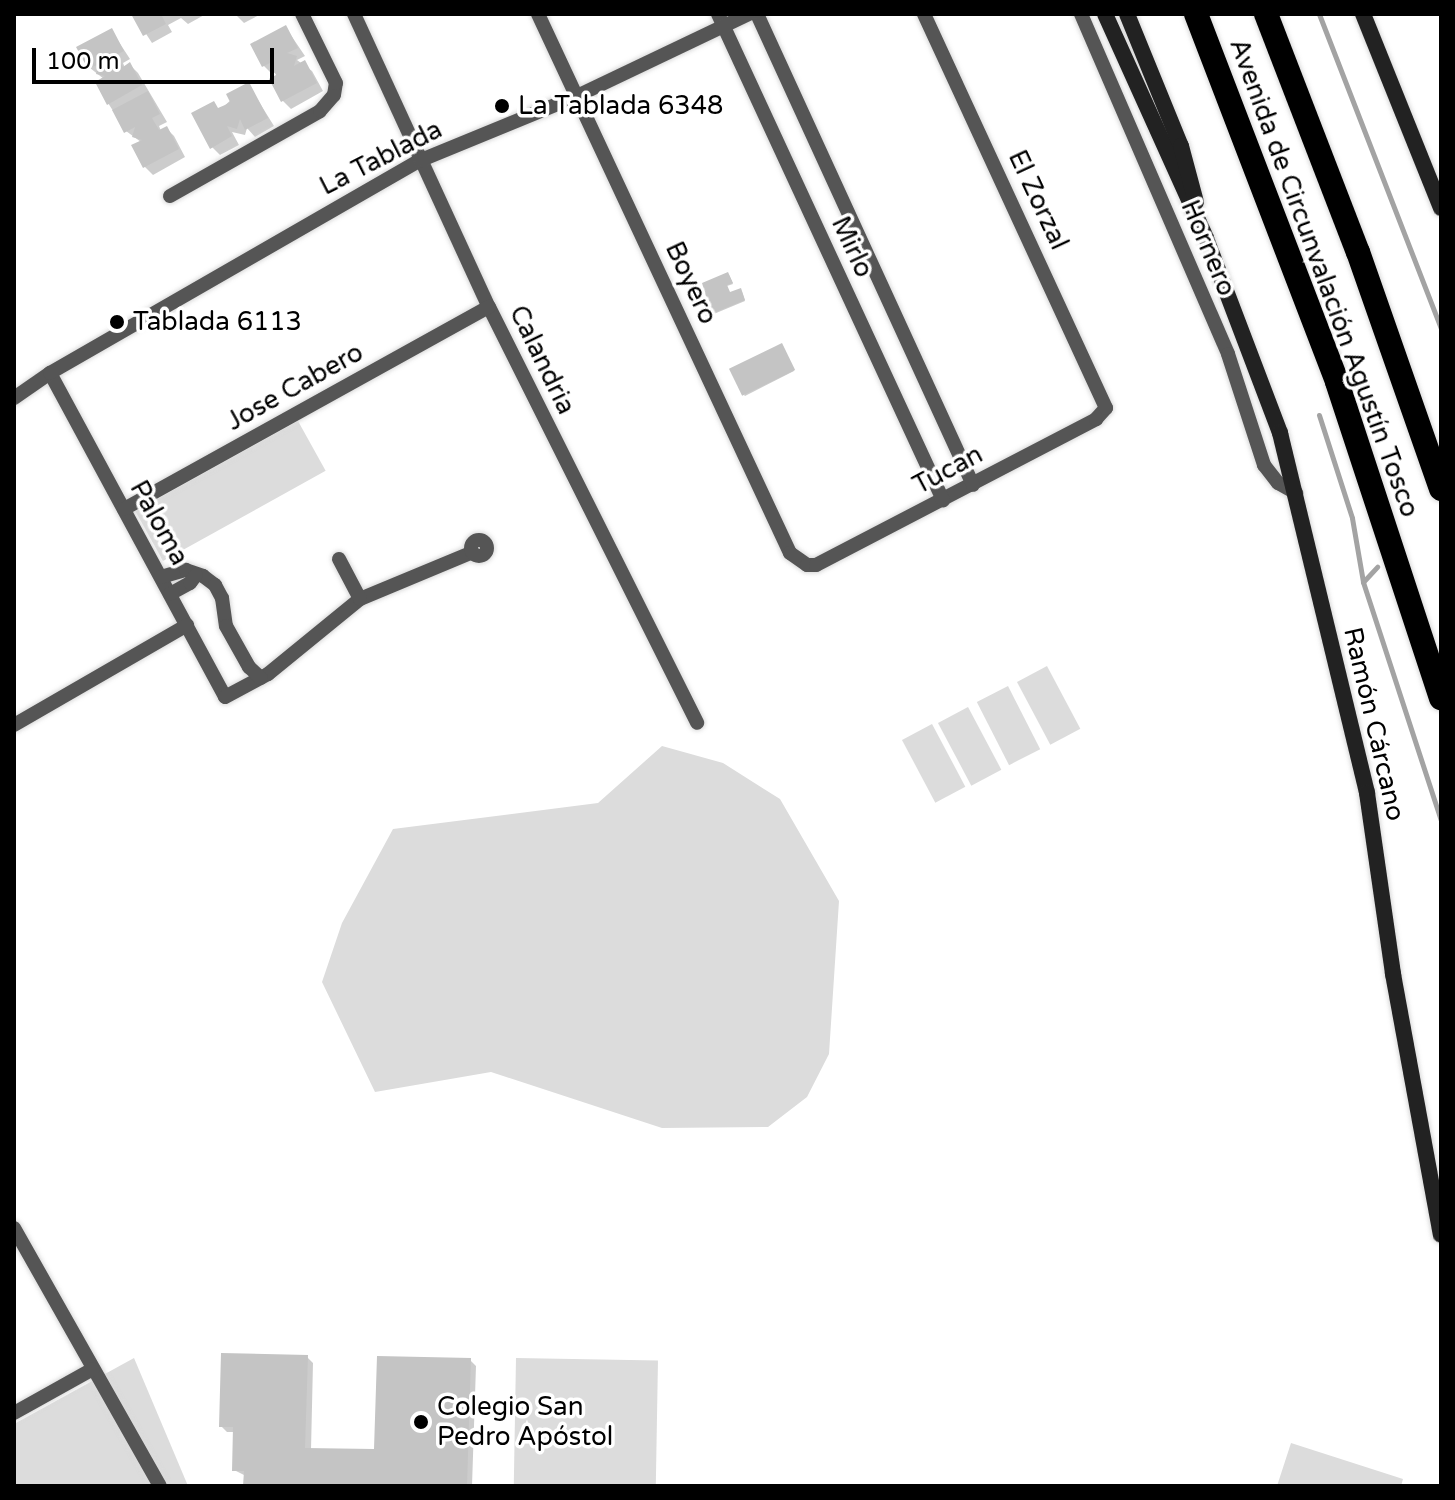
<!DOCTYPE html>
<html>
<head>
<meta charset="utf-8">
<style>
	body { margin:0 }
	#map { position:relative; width:1455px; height:1500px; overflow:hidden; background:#fff; font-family:"Varela Round",sans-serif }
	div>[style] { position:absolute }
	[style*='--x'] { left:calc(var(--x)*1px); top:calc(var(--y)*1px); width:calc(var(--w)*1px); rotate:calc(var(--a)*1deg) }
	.green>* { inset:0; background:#dcdcdc; transform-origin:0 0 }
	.shadow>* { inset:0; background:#0003 }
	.stream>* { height:5px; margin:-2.5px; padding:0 2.5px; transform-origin:2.5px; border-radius:2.5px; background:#a3a3a3 }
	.building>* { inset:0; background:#c4c4c4; transform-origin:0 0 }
	.roads { filter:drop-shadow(0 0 2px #dbdbdb) drop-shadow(0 0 2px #dbdbdb) }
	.minor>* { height:14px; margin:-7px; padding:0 7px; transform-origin:7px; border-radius:7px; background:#555 }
	.minor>.ring { margin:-7px; padding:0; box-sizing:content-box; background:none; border:14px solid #555; border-radius:50% }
	.secondary>* { height:16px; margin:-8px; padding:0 8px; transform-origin:8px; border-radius:8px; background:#222 }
	.motorway>* { height:24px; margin:-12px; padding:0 12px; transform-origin:12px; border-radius:12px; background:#000 }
	.dots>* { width:22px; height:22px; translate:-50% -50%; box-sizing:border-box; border:4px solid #fff; border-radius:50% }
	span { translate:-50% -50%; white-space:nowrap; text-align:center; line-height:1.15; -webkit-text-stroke:7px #fff; paint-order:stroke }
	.poi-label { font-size:26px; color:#000 }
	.left { translate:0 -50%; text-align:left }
	.street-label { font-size:26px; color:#000 }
	.frame { position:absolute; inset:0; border:16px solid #000; pointer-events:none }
	.scale { position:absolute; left:32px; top:48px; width:242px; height:36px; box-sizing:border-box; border:4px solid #000; border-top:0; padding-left:10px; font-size:24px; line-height:28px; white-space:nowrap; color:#000; -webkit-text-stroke:6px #fff; paint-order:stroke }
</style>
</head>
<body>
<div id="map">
	<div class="green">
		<i style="left:298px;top:421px;width:57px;height:186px;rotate:61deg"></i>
		<i style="left:1047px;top:666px;width:71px;height:34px;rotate:62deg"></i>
		<i style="left:1008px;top:686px;width:71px;height:35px;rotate:63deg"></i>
		<i style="left:968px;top:707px;width:71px;height:34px;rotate:62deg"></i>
		<i style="left:932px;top:724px;width:71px;height:34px;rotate:62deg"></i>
		<i style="clip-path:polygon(662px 746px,723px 763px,780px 799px,839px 901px,829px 1054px,807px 1097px,768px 1127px,662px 1128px,491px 1072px,375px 1092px,322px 982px,342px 923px,393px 829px,598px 803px)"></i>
		<i style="clip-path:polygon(134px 1358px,188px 1486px,14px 1486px,14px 1424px)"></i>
		<i style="left:516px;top:1358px;width:142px;height:128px;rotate:1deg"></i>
		<i style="clip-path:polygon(1291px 1443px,1403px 1479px,1401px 1486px,1277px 1486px)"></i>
	</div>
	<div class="shadow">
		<i style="clip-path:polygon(133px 14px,206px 14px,188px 24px,181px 18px,168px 25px,172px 32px,152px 43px)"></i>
		<i style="clip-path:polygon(235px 14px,261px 14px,244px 23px)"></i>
		<i style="clip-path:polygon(286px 28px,305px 56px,297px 60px,312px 71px,323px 91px,291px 109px,283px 101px,277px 72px,272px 74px,264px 66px,253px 45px)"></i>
		<i style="clip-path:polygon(111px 30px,130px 59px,123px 63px,125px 68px,130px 65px,138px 73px,167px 122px,159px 126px,161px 131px,166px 128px,174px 136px,185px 157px,153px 175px,145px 167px,141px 142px,126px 131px,108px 103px,104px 79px,90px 68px)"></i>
		<i style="clip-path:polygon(248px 84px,274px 126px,255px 137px,247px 128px,245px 135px,232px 132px,239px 145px,220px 155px,212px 147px,220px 110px)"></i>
		<i style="clip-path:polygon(729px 275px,733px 284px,727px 286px,730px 294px,742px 292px,745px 301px,709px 316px)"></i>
		<i style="clip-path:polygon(783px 346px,794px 371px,745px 396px,744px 395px)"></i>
		<i style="clip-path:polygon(307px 1357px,313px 1363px,311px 1450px,376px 1452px,470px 1360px,476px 1366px,472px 1486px,245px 1486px,246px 1476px,234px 1470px,235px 1432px,227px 1432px,221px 1426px)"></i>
	</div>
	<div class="stream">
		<i style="--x:1319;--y:14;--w:338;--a:68.8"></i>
		<i style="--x:1319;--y:415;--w:108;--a:72.2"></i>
		<i style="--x:1352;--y:518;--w:65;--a:80.2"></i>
		<i style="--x:1363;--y:582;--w:251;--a:71.9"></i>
		<i style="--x:1363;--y:582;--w:21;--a:-47"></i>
	</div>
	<div class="building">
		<i style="clip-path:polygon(131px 14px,166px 14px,162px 16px,166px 24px,143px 36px)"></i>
		<i style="clip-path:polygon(286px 25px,298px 48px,287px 53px,297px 56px,294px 66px,305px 60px,317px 83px,281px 102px,269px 79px,276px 75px,270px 63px,262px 67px,250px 44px)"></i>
		<i style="clip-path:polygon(112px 28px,124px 51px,116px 55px,119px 61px,123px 67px,130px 62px,142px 85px,107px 105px,95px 82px,105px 76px,96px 74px,99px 64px,88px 69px,76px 47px)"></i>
		<i style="clip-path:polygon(249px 82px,268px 118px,245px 130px,240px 119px,237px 129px,227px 126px,232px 136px,210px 149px,191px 113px,214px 101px,218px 108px,225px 105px,230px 102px,226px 94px)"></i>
		<i style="clip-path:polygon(148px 91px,160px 114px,152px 118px,159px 130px,167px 126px,179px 149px,143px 168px,131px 145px,142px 140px,132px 137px,135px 127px,124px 133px,112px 110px)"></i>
		<i style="clip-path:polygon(728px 272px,733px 283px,727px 285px,730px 292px,741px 288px,745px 300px,706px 316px,701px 304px,707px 300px,702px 283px)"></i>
		<i style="left:782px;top:343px;width:30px;height:59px;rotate:64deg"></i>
		<i style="clip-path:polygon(221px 1353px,308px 1355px,305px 1448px,374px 1449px,377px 1356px,471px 1358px,467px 1486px,243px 1486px,244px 1471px,232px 1471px,233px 1427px,219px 1427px)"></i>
	</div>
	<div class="roads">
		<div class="minor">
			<i style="--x:354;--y:14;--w:323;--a:65.3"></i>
			<i style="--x:489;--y:307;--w:465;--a:63.4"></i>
			<i style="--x:538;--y:14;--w:595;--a:64.94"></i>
			<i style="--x:790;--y:553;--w:21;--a:35"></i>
			<i style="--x:807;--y:565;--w:9;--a:0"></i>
			<i style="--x:816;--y:565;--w:316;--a:-27.5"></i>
			<i style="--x:1096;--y:419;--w:15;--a:-48"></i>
			<i style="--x:1106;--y:408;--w:434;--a:-114.8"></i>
			<i style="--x:718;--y:14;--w:536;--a:65.16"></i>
			<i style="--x:757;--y:14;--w:518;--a:65.36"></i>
			<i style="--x:1081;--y:14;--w:370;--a:66.6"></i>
			<i style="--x:1228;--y:354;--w:117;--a:72"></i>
			<i style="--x:1264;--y:465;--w:23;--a:52"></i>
			<i style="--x:1278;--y:483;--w:21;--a:29"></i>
			<i style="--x:170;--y:196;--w:172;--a:-29.5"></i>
			<i style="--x:320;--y:111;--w:21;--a:-49"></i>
			<i style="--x:334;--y:95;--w:12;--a:-81"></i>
			<i style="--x:336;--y:83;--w:77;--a:-116.2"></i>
			<i style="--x:50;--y:373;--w:368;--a:61.6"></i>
			<i style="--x:225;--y:697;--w:49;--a:-28.1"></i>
			<i style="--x:268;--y:674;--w:119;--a:-39.2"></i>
			<i style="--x:360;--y:599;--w:122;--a:-22.6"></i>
			<i style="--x:14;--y:398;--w:44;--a:-34.8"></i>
			<i style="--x:50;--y:373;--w:428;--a:-29.9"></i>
			<i style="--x:421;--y:160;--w:169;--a:-22.3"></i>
			<i style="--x:577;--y:96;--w:191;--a:-25.5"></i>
			<i style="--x:124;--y:509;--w:417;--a:-29"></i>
			<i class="ring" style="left:471px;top:540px;width:2px;height:2px"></i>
			<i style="--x:339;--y:559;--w:45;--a:62.3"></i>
			<i style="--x:161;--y:577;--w:26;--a:-16"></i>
			<i style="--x:186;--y:570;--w:18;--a:19"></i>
			<i style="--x:203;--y:576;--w:15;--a:37"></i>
			<i style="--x:215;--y:585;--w:15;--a:62"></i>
			<i style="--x:222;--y:598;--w:28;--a:82"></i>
			<i style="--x:226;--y:626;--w:47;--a:60.7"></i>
			<i style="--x:249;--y:667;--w:16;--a:43"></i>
			<i style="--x:170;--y:594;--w:23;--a:-29"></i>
			<i style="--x:190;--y:583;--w:10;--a:-53"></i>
			<i style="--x:14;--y:725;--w:200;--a:-30"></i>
			<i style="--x:14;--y:1228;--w:296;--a:60.5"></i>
			<i style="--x:14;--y:1413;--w:90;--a:-29.1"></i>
		</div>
		<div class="secondary">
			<i style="--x:1105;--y:14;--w:246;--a:65.7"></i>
			<i style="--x:1206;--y:238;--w:209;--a:69.2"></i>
			<i style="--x:1280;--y:433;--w:370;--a:76.4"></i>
			<i style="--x:1367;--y:793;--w:183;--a:81.8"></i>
			<i style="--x:1393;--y:974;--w:265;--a:79.6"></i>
			<i style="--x:1127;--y:14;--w:143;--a:67.8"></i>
			<i style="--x:1181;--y:146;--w:58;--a:75"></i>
			<i style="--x:1363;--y:14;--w:209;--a:68.1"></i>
		</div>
		<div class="motorway">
			<i style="--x:1196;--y:14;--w:394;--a:69"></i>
			<i style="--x:1337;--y:382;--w:333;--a:71.8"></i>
			<i style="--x:1266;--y:14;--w:255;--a:68.9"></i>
			<i style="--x:1358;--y:252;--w:251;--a:70.7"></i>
		</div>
	</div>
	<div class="dots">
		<i style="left:502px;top:106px;background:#000"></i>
		<i style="left:117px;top:322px;background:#000"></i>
		<i style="left:421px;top:1422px;background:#000"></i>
	</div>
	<div class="poi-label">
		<span class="left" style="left:518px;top:106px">La Tablada 6348</span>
		<span class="left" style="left:133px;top:322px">Tablada 6113</span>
		<span class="left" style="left:437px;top:1422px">Colegio San<br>Pedro Apóstol</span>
	</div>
	<div class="street-label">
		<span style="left:381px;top:158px;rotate:-27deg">La Tablada</span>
		<span style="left:1038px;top:200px;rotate:65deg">El Zorzal</span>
		<span style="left:852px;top:247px;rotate:65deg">Mirlo</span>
		<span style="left:1208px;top:248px;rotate:67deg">Hornero</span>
		<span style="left:1324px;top:278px;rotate:70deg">Avenida de Circunvalación Agustín Tosco</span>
		<span style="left:691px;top:283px;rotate:65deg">Boyero</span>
		<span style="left:542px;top:360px;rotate:64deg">Calandria</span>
		<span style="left:295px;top:387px;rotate:-29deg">Jose Cabero</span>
		<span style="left:948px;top:470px;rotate:-28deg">Tucan</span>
		<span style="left:159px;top:523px;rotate:61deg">Paloma</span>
		<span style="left:1374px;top:724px;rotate:77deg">Ramón Cárcano</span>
	</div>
	<div class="frame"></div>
	<div class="scale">100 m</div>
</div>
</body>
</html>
